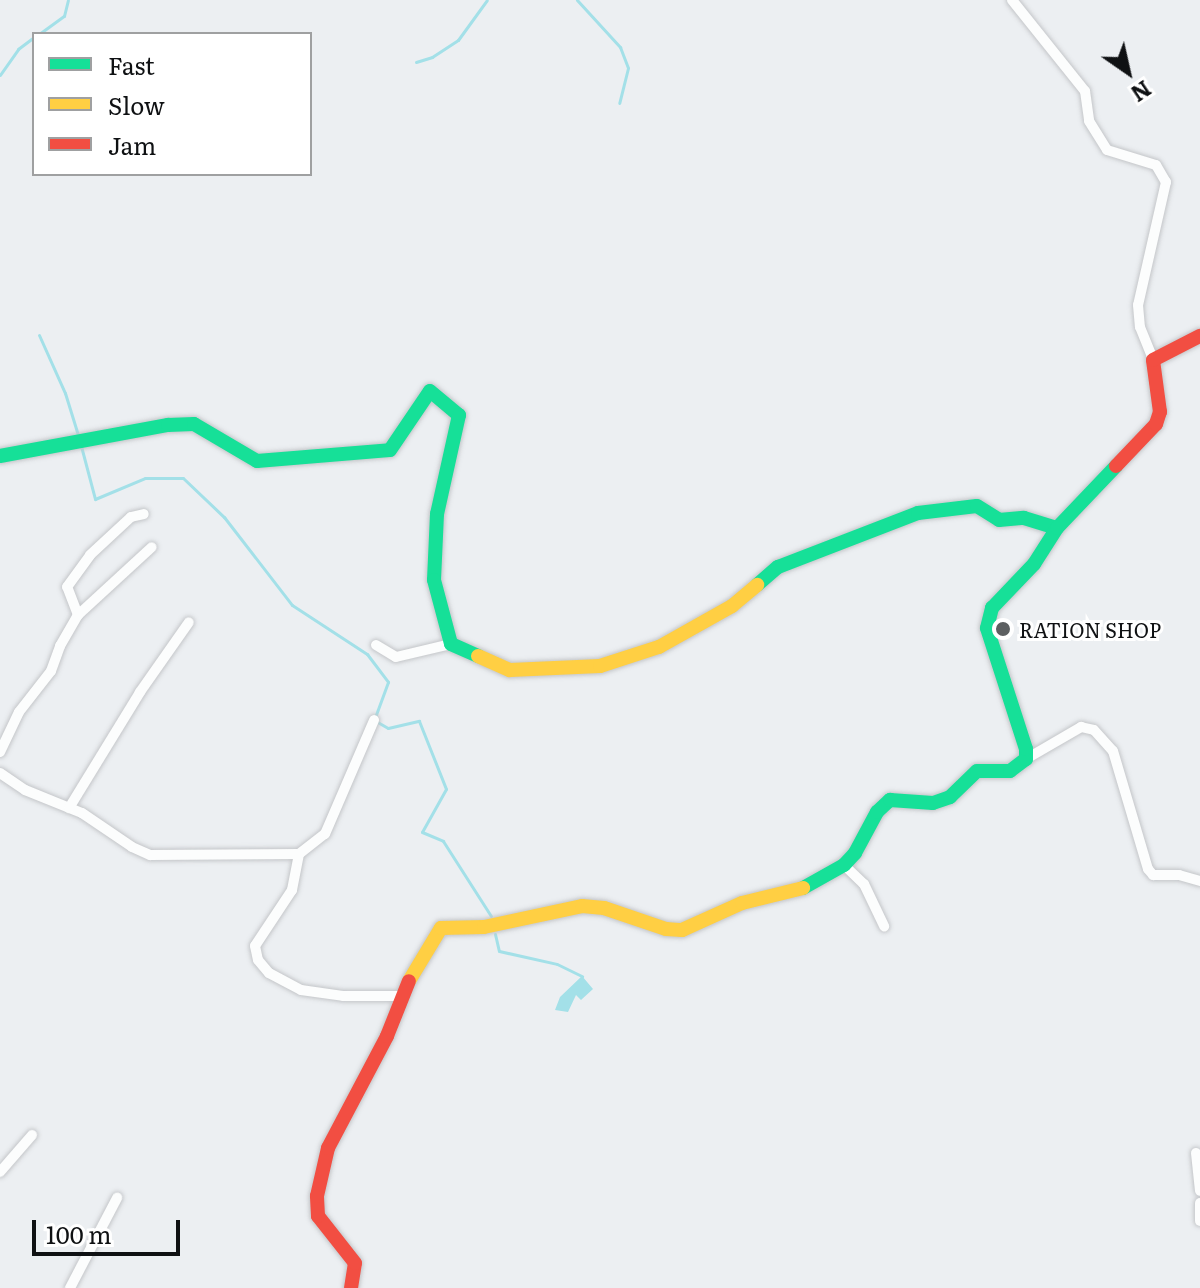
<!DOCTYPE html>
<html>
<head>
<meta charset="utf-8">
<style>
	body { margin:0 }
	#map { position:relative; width:1200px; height:1288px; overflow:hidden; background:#eceff2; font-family:Literata,serif }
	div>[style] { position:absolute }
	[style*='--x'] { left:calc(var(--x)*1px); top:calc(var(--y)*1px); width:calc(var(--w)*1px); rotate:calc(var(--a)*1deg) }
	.water>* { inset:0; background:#a3e0e8 }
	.stream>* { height:3px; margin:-1.5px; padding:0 1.5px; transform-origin:1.5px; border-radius:1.5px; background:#a3e0e8 }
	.roads { filter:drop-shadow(0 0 2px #c4c6c9) drop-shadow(0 0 2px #c4c6c9) }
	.street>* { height:10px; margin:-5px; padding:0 5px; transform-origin:5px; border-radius:5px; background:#fcfdfd }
	.fast>* { height:14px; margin:-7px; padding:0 7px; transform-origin:7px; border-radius:7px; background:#16e098 }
	.slow>* { height:14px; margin:-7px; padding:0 7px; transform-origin:7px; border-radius:7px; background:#ffcf43 }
	.jam>* { height:14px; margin:-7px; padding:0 7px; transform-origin:7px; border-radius:7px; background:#f24e42 }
	.dots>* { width:22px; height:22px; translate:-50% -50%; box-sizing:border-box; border:4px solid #fff; border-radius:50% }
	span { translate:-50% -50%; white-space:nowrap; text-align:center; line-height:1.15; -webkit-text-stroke:6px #fff; paint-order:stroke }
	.poi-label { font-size:20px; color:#0f1113 }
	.left { translate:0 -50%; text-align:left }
	.legend { position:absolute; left:32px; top:32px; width:280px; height:144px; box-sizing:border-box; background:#fff; border:2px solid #9fa0a1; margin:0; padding:10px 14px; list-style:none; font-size:24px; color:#0f1113 }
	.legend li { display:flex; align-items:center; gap:16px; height:40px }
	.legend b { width:40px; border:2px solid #9fa0a1 }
	.north { position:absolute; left:1088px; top:32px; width:80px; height:80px; -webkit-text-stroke:6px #fff; paint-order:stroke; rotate:146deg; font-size:22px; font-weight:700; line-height:32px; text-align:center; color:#0f1113 }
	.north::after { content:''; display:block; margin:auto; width:28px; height:36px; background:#0f1113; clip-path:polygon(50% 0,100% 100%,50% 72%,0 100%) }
	.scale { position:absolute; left:32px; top:1220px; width:148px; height:36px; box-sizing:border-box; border:4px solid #0f1113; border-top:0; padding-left:10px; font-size:24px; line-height:28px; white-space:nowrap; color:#0f1113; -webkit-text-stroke:6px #fff; paint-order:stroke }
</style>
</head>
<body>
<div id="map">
	<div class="water">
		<i style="clip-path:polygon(582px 976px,593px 989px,581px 1000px,576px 995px,568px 1012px,555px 1010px,560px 997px)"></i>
	</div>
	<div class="stream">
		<i style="--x:577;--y:0;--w:64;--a:47.5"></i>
		<i style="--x:620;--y:47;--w:22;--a:69"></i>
		<i style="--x:628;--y:68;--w:36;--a:104"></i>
		<i style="--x:39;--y:34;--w:31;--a:-36"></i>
		<i style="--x:64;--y:16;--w:16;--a:-76"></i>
		<i style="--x:416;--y:62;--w:17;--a:-17"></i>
		<i style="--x:432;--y:57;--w:31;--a:-33"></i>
		<i style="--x:458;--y:40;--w:49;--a:-54.1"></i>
		<i style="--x:0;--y:75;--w:32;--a:-55"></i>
		<i style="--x:18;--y:49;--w:20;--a:-37"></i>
		<i style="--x:39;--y:335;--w:64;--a:65.9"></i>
		<i style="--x:65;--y:393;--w:44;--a:72.8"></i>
		<i style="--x:81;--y:446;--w:55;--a:75.2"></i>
		<i style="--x:95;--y:499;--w:54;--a:-22.8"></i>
		<i style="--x:145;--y:478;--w:38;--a:0"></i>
		<i style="--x:183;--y:478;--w:57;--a:43.6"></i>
		<i style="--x:224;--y:517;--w:111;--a:52.3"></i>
		<i style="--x:292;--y:605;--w:90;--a:33.2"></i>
		<i style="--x:367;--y:654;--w:35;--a:53"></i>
		<i style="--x:388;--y:682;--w:40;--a:110.2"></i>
		<i style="--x:374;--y:720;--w:16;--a:30"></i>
		<i style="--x:388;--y:728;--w:32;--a:-13"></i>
		<i style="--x:419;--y:721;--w:73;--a:68.3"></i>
		<i style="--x:446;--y:789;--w:49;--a:119.2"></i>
		<i style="--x:422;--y:832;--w:23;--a:23"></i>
		<i style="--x:443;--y:841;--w:89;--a:57.4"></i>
		<i style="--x:495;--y:934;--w:17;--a:77"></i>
		<i style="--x:499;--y:951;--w:59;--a:12.6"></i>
		<i style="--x:557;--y:964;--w:28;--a:26"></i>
	</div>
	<div class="roads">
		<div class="street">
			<i style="--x:1012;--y:0;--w:117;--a:51.3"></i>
			<i style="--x:1085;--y:91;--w:30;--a:82"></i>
			<i style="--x:1089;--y:121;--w:34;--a:58"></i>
			<i style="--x:1107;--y:150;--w:51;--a:17"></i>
			<i style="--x:1156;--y:165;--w:20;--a:60"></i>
			<i style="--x:1166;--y:182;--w:126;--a:102.8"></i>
			<i style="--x:1138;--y:305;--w:22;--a:85"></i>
			<i style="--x:1140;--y:327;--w:35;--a:68"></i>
			<i style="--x:78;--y:615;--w:100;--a:-42.6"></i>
			<i style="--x:376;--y:645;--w:23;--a:31"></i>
			<i style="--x:396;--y:657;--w:57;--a:-13.3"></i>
			<i style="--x:0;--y:752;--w:44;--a:-64.6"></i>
			<i style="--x:19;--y:712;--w:52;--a:-52"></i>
			<i style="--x:51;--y:671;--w:27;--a:-70"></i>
			<i style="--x:60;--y:646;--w:36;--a:-60"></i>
			<i style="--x:78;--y:615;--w:30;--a:-111"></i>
			<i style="--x:67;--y:587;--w:39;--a:-54"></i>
			<i style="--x:90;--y:555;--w:56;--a:-42.8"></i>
			<i style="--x:131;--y:517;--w:13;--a:-13"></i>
			<i style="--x:1026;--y:759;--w:64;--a:-30.2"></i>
			<i style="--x:1081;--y:727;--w:13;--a:13"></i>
			<i style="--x:1094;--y:730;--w:28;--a:48"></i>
			<i style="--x:1113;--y:751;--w:123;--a:73.5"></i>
			<i style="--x:1148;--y:869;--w:8;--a:50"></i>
			<i style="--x:1153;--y:875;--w:26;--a:0"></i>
			<i style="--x:1179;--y:875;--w:22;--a:16"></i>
			<i style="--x:0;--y:773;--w:30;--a:34"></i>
			<i style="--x:25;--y:790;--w:61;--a:22"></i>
			<i style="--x:82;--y:813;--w:60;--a:34.2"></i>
			<i style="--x:132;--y:847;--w:20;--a:24"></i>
			<i style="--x:150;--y:855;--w:149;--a:-0.4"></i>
			<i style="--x:299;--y:854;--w:33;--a:-38"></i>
			<i style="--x:325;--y:834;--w:124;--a:-66.7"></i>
			<i style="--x:69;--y:808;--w:136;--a:-58.5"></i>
			<i style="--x:140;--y:692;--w:85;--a:-55"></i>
			<i style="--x:299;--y:854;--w:37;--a:101"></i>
			<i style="--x:292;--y:890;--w:67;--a:123.5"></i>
			<i style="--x:255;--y:946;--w:14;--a:78"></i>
			<i style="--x:258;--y:960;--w:17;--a:50"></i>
			<i style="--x:269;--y:973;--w:36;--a:28"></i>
			<i style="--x:301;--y:990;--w:42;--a:8.1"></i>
			<i style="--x:343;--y:996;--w:58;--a:0"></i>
			<i style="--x:844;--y:865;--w:28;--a:44"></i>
			<i style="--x:864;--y:884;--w:47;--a:64.5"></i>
			<i style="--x:1196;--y:1153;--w:38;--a:84"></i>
			<i style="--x:0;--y:1172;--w:49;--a:-49.1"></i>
			<i style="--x:1200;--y:1203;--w:18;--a:90"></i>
			<i style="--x:70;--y:1288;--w:102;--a:-62.4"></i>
		</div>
		<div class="fast">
			<i style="--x:0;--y:456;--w:171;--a:-10.5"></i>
			<i style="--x:168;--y:425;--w:26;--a:-2"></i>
			<i style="--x:194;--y:424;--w:73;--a:30.4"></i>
			<i style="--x:257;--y:461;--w:133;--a:-4.7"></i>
			<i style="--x:390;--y:450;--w:71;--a:-55.9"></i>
			<i style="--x:430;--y:391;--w:38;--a:40"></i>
			<i style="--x:459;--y:415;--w:101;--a:102.5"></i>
			<i style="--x:437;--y:514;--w:66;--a:92.6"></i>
			<i style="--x:434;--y:580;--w:66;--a:75.1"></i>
			<i style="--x:451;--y:644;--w:30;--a:24"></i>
			<i style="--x:757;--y:585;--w:28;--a:-41"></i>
			<i style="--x:778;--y:567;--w:150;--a:-21.1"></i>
			<i style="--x:918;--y:513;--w:59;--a:-6.8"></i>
			<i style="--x:977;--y:506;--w:26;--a:32"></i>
			<i style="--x:999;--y:520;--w:25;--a:-5"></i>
			<i style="--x:1024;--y:518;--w:34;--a:17"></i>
			<i style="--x:803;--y:888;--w:47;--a:-29.3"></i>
			<i style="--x:844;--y:865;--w:16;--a:-47"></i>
			<i style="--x:855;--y:853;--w:47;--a:-61.8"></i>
			<i style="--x:877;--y:812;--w:18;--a:-43"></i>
			<i style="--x:890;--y:800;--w:43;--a:4"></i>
			<i style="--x:933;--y:803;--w:18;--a:-19"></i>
			<i style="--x:950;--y:797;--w:37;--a:-44"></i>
			<i style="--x:977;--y:771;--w:33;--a:0"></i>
			<i style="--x:1010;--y:771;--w:20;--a:-37"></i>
			<i style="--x:1026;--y:759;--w:10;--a:-90"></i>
			<i style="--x:1026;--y:749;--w:127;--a:-107.9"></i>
			<i style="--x:987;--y:628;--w:21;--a:-76"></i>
			<i style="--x:992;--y:608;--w:61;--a:-46.3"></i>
			<i style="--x:1034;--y:564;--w:43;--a:-57.4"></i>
			<i style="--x:1057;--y:528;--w:86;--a:-46.4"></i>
		</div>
		<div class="slow">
			<i style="--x:478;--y:656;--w:35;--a:24"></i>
			<i style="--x:510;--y:670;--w:90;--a:-2.5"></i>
			<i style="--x:600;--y:666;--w:62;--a:-17.9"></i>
			<i style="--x:659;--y:647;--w:84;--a:-29.3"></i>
			<i style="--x:732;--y:606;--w:33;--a:-40"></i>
			<i style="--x:409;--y:981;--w:62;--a:-58.9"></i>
			<i style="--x:441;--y:928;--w:43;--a:-1.3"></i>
			<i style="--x:484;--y:927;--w:100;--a:-12.1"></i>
			<i style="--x:582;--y:906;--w:22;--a:5"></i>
			<i style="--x:604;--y:908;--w:65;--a:18.7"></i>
			<i style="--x:666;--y:929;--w:16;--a:4"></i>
			<i style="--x:682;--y:930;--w:66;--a:-24.2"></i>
			<i style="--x:742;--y:903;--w:63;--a:-13.8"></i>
		</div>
		<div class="jam">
			<i style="--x:1116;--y:466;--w:58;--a:-46.4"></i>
			<i style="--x:1156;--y:424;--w:13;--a:-72"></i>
			<i style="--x:1160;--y:412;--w:52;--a:-97.7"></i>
			<i style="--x:1153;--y:360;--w:53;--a:-27.1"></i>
			<i style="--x:351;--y:1288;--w:25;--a:-81"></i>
			<i style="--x:355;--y:1263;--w:60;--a:-128.2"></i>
			<i style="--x:318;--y:1216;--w:20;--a:-93"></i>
			<i style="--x:317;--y:1196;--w:49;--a:-77.1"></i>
			<i style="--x:328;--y:1148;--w:127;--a:-62.2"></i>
			<i style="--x:387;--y:1036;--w:59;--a:-68.2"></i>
		</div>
	</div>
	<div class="dots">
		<i style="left:1003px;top:629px;background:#5c5f61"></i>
	</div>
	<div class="poi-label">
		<span class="left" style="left:1019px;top:629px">RATION SHOP</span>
	</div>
	<ul class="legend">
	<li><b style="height:10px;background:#16e098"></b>Fast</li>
	<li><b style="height:10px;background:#ffcf43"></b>Slow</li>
	<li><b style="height:10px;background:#f24e42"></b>Jam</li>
	</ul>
	<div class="north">N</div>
	<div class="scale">100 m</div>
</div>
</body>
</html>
